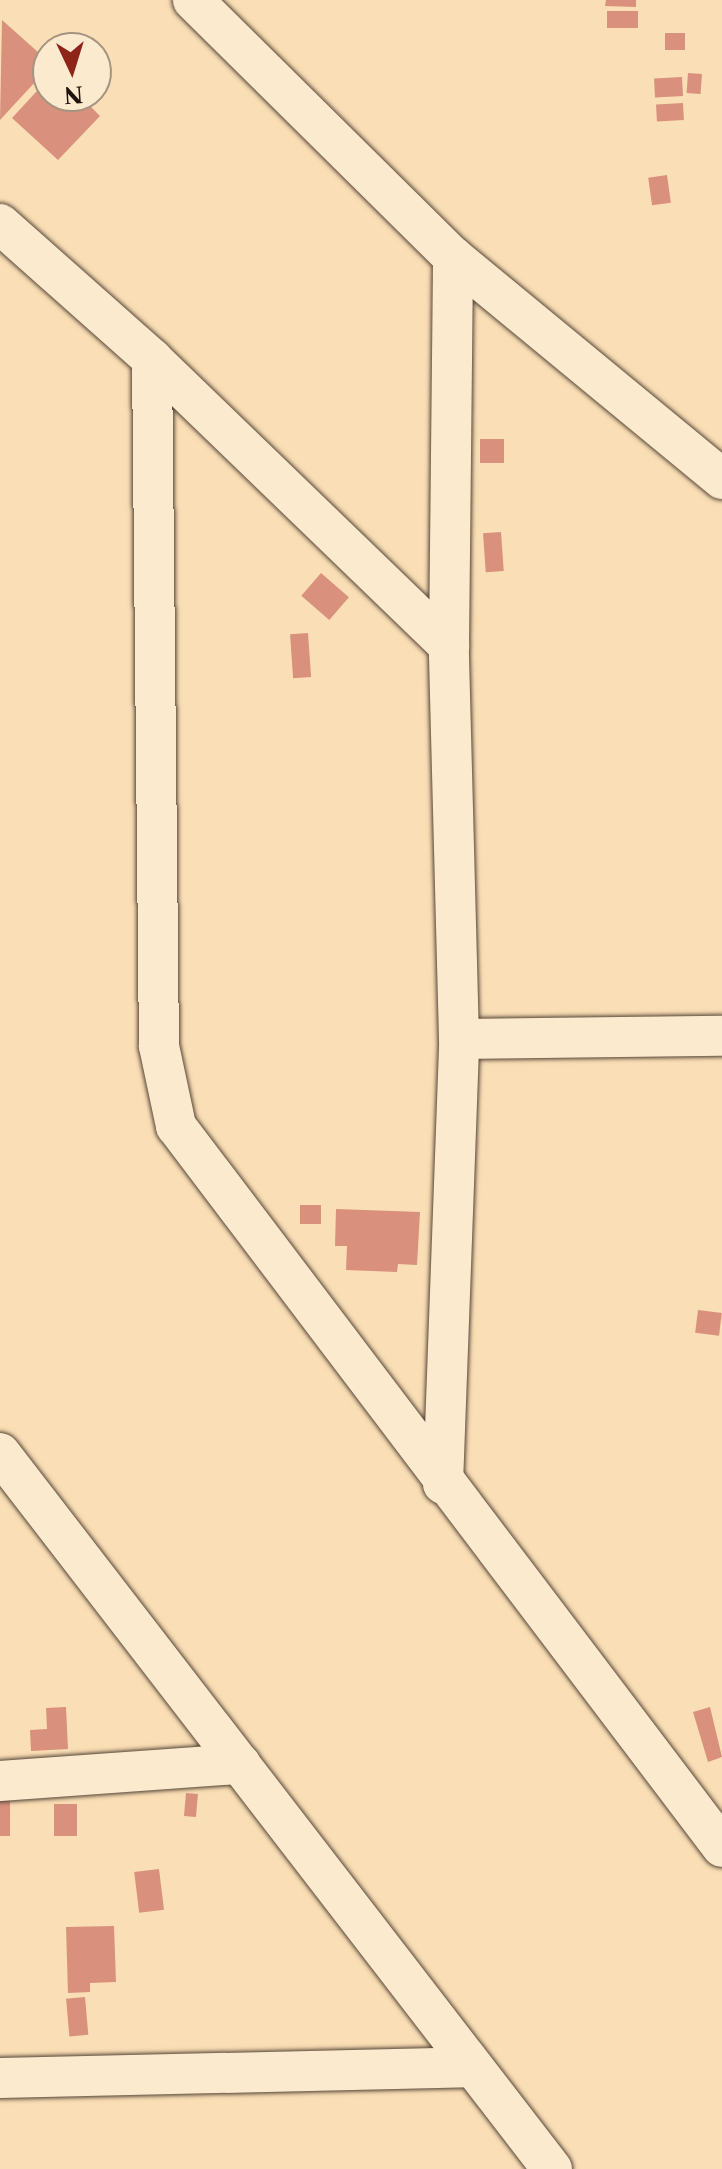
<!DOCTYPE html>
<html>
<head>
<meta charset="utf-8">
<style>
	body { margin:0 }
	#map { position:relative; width:722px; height:2169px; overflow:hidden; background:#fadeb5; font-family:"Libre Caslon Text",serif }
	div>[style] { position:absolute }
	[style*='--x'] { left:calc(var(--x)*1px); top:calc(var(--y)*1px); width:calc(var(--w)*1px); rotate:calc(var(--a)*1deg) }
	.building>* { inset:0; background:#d9907d; transform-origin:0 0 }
	.roads { filter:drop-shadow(0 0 2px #564638) drop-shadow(0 0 2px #564638) }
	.minor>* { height:40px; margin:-20px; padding:0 20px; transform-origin:20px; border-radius:20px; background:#fceacf }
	span { translate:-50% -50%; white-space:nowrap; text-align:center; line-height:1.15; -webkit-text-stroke:6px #fceacf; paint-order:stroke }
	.north { position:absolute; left:32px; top:32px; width:80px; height:80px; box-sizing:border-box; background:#fceacf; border:2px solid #a49482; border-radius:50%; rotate:176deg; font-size:22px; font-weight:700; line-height:32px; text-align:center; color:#1f130f }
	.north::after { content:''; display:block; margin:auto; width:28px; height:36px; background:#8f2418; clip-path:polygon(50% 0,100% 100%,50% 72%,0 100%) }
</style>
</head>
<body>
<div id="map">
	<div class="building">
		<i style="clip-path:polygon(606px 0,636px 0,636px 7px,605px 6px)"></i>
		<i style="left:638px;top:11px;width:17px;height:31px;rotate:90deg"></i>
		<i style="clip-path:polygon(2px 20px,48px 61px,48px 68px,0 120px)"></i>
		<i style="left:685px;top:33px;width:17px;height:20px;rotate:90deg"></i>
		<i style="left:688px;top:73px;width:14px;height:20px;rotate:4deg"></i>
		<i style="left:682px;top:77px;width:19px;height:28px;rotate:87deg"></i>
		<i style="clip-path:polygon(48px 79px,48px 96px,80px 96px,100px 116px,58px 160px,12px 118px)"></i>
		<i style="left:683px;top:103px;width:17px;height:27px;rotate:87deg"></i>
		<i style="left:667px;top:175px;width:28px;height:19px;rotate:82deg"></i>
		<i style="left:480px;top:439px;width:24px;height:24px"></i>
		<i style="left:501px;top:532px;width:39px;height:18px;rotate:86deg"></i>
		<i style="left:321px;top:573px;width:37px;height:30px;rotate:41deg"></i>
		<i style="left:308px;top:633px;width:44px;height:18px;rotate:86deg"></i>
		<i style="left:300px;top:1205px;width:21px;height:19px"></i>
		<i style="clip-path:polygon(336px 1209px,420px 1212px,417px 1265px,398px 1264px,397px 1272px,346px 1270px,347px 1246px,335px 1246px)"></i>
		<i style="left:698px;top:1310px;width:24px;height:23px;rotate:7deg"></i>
		<i style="clip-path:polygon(66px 1707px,68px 1749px,31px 1751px,30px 1730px,47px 1729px,46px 1708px)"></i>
		<i style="clip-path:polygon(710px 1707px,722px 1757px,708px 1762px,693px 1712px)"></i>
		<i style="left:186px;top:1793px;width:12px;height:23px;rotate:5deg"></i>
		<i style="left:0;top:1800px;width:10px;height:36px"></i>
		<i style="left:54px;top:1804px;width:23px;height:32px"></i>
		<i style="left:159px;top:1869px;width:41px;height:25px;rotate:83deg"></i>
		<i style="clip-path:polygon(114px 1926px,116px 1982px,90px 1983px,90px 1992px,68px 1993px,66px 1927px)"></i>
		<i style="left:85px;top:1997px;width:38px;height:19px;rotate:85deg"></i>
	</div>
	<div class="roads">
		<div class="minor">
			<i style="--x:193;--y:0;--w:366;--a:44.7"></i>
			<i style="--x:453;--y:257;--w:349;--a:39.5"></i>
			<i style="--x:0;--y:224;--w:203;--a:41.6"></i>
			<i style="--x:152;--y:359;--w:413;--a:44"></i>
			<i style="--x:449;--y:646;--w:389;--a:-89.4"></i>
			<i style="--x:152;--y:359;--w:687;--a:89.42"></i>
			<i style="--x:159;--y:1046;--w:82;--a:78"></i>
			<i style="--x:176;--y:1126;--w:904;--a:52.86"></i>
			<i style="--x:459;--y:1039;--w:263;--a:-0.7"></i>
			<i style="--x:0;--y:1453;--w:904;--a:52.37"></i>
			<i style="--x:443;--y:1484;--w:445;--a:-87.9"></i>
			<i style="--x:459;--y:1039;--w:393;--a:-91.5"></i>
			<i style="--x:0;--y:1781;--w:241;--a:-4.1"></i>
			<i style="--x:0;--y:2078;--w:469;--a:-1.3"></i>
		</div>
	</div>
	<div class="north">N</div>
</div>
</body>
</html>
